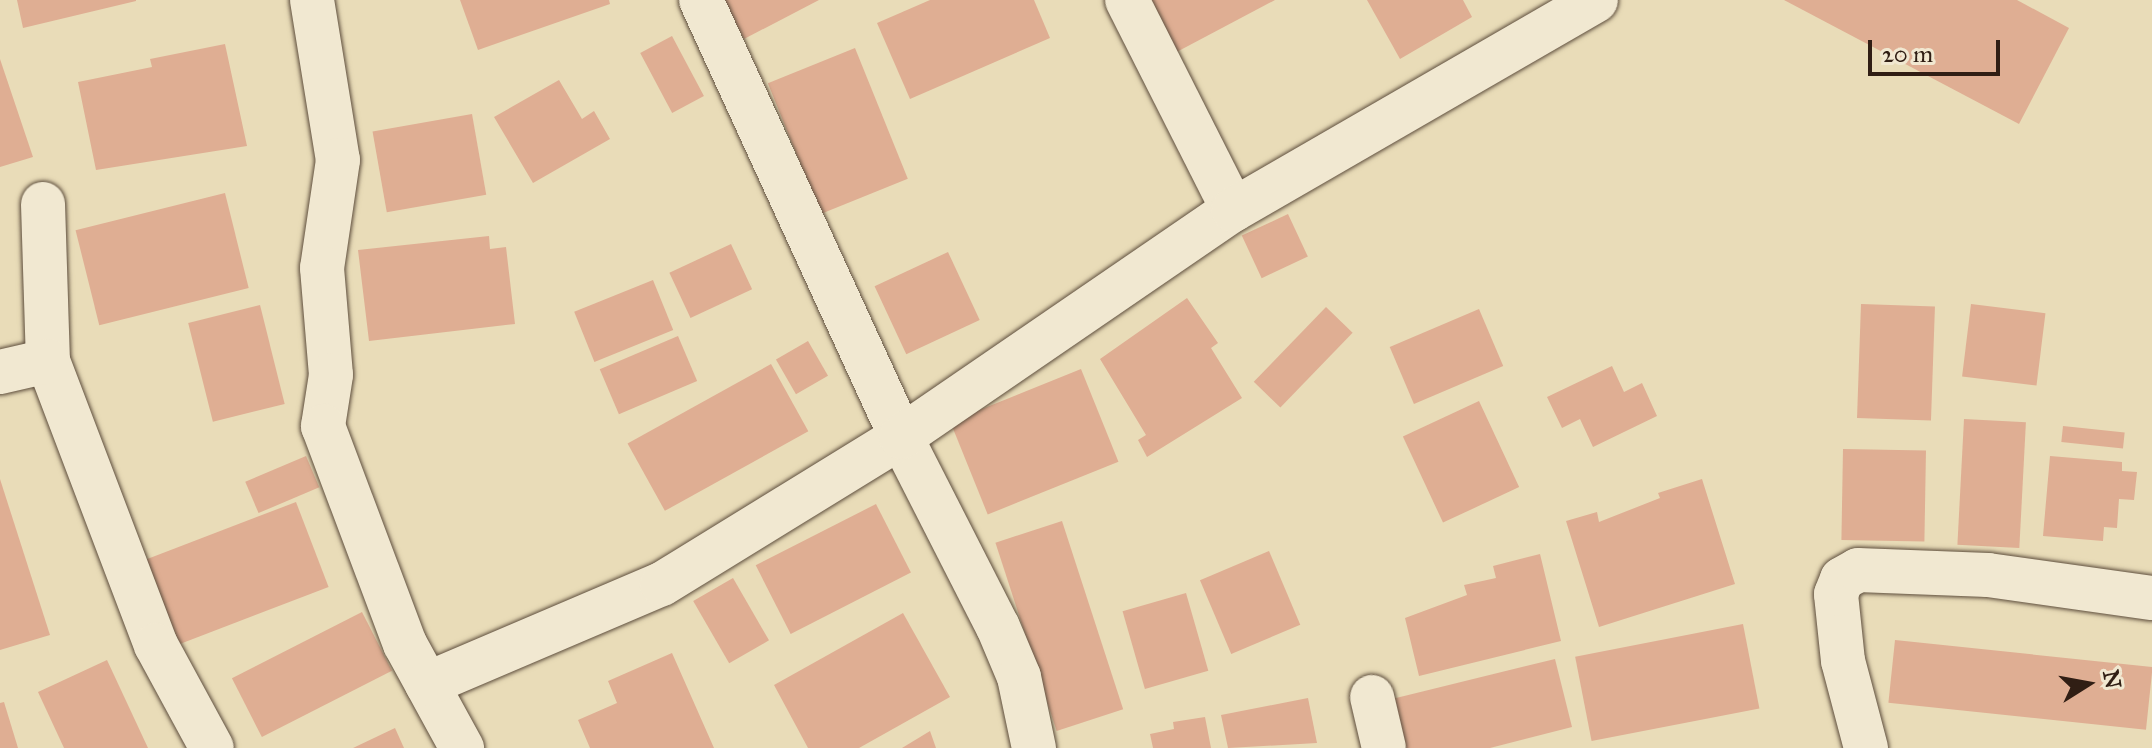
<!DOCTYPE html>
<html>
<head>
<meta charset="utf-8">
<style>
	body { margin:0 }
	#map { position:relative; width:2152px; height:748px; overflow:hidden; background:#e9dcb8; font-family:"IM FELL Great Primer",serif }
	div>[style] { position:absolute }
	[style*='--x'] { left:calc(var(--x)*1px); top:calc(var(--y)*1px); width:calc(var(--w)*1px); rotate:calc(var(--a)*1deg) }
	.building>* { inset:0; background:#dfae93; transform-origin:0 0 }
	.roads { filter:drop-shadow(0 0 2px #5e4e3d) drop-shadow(0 0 2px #5e4e3d) }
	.minor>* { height:44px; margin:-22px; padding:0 22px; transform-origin:22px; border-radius:22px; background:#f1e8d1 }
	span { translate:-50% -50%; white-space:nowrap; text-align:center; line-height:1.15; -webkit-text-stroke:6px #f1e8d1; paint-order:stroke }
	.north { position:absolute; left:2048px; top:644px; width:80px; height:80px; -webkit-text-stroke:6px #f1e8d1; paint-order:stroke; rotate:79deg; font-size:22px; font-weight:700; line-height:32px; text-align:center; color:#301e14 }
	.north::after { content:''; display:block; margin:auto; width:28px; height:36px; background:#301e14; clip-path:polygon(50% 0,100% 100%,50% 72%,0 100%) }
	.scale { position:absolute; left:1868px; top:40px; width:132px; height:36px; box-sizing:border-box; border:4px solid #301e14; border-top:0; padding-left:10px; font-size:24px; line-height:28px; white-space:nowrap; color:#301e14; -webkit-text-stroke:6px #f1e8d1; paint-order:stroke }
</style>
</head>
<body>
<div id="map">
	<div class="building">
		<i style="clip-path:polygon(17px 0,136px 0,136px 1px,23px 28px)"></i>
		<i style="clip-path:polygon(460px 0,609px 0,610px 4px,478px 50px)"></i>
		<i style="clip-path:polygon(723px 0,819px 0,744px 39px)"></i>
		<i style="clip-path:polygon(930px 0,1034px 0,1050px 38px,910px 99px,877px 23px)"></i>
		<i style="clip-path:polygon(1142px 0,1275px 0,1171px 55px)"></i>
		<i style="clip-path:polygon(1367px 0,1463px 0,1472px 17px,1400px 59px)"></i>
		<i style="clip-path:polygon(1784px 0,2017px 0,2069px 28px,2019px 124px)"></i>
		<i style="left:672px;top:36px;width:68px;height:36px;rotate:62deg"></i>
		<i style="clip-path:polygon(225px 44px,247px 146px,96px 170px,78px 82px,152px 67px,150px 59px)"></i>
		<i style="left:855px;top:48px;width:141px;height:94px;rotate:68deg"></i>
		<i style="clip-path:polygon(0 59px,33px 157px,0 167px)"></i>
		<i style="clip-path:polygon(559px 80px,582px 119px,594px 111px,610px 139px,533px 183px,494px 117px)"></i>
		<i style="left:472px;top:114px;width:82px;height:101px;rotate:80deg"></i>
		<i style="left:225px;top:193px;width:98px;height:154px;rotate:76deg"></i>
		<i style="left:1288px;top:214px;width:47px;height:51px;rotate:65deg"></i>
		<i style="clip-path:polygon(489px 236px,490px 249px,506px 247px,515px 324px,369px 341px,358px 250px)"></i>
		<i style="left:731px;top:244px;width:50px;height:68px;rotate:65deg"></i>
		<i style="left:948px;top:252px;width:75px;height:81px;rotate:65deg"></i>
		<i style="left:653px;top:280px;width:54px;height:85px;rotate:68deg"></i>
		<i style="clip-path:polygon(1187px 298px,1218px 343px,1211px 348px,1242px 398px,1147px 457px,1138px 440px,1146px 435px,1100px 359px)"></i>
		<i style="left:1861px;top:304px;width:74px;height:114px;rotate:2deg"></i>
		<i style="left:1971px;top:304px;width:75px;height:73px;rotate:7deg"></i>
		<i style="left:260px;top:305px;width:102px;height:74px;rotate:76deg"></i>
		<i style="left:1326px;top:307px;width:37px;height:104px;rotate:44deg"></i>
		<i style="left:1479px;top:309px;width:62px;height:97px;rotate:67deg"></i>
		<i style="left:678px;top:336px;width:49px;height:85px;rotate:67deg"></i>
		<i style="left:808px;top:341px;width:40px;height:37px;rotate:60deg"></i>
		<i style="left:771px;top:364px;width:77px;height:164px;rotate:61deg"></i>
		<i style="clip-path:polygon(1612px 366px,1624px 392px,1642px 383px,1657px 416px,1593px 447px,1580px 419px,1562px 428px,1547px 397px)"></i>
		<i style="left:1081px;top:369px;width:100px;height:141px;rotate:68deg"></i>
		<i style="left:1479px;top:401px;width:95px;height:84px;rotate:65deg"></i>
		<i style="left:1964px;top:419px;width:62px;height:126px;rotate:3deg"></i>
		<i style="left:2063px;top:426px;width:62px;height:16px;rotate:6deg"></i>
		<i style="left:1843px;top:449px;width:83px;height:91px;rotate:1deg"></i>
		<i style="left:306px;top:456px;width:34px;height:66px;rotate:67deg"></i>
		<i style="clip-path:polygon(2050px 456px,2122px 462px,2122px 471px,2137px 472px,2134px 500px,2119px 499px,2117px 528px,2104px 527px,2103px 541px,2043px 536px)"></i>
		<i style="clip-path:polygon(0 479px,50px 635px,0 650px)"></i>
		<i style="clip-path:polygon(1702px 479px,1735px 584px,1599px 627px,1566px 521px,1597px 512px,1599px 522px,1660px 498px,1658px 493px)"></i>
		<i style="left:296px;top:502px;width:91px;height:160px;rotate:69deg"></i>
		<i style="left:876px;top:504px;width:77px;height:135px;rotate:63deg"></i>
		<i style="left:1062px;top:521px;width:198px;height:70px;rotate:72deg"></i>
		<i style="left:1269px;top:551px;width:80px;height:75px;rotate:67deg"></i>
		<i style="clip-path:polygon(1540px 554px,1561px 641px,1419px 676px,1405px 618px,1467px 595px,1464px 585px,1496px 578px,1493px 566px)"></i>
		<i style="left:733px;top:578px;width:72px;height:46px;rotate:60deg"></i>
		<i style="left:1186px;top:593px;width:81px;height:66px;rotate:74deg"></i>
		<i style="left:362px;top:612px;width:66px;height:146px;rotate:63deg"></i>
		<i style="clip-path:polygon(903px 613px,950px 697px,859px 748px,808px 748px,774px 685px)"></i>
		<i style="left:1743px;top:624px;width:86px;height:171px;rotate:79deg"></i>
		<i style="left:1895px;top:640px;width:259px;height:63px;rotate:6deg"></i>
		<i style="clip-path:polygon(672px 653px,714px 748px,590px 748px,578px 720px,617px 703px,608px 681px)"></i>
		<i style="clip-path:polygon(1555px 659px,1572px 727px,1490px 748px,1404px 748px,1392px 699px)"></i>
		<i style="clip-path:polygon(107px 660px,148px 748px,64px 748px,38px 692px)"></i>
		<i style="clip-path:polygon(1308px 698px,1317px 743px,1228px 748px,1221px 715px)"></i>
		<i style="clip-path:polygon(4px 702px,18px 748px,0 748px,0 703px)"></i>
		<i style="clip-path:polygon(1205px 717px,1211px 748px,1153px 748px,1150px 734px,1174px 729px,1173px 722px)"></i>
		<i style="clip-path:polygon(395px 728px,404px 748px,353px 748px)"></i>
		<i style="clip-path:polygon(930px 731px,936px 748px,902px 748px)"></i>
	</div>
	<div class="roads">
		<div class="minor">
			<i style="--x:312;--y:0;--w:162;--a:80.8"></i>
			<i style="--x:338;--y:160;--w:109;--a:98.4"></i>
			<i style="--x:322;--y:268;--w:107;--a:85.2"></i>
			<i style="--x:331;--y:375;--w:52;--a:98.9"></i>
			<i style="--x:323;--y:426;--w:233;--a:69.4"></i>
			<i style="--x:405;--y:644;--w:119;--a:61.3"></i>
			<i style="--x:701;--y:0;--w:481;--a:65.4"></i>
			<i style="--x:901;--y:437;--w:213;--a:63"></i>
			<i style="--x:998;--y:627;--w:54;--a:67.2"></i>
			<i style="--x:1019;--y:677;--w:73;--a:78.1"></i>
			<i style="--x:1127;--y:0;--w:235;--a:63.2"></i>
			<i style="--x:43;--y:204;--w:157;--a:88.2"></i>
			<i style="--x:48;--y:361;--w:304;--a:69.2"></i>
			<i style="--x:156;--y:645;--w:117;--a:61.5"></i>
			<i style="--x:0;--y:372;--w:49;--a:-12.9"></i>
			<i style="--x:427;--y:684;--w:255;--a:-23.1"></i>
			<i style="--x:662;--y:584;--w:281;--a:-31.6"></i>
			<i style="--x:901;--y:437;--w:402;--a:-34.4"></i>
			<i style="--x:1233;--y:210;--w:419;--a:-30"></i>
			<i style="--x:1372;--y:697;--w:52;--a:76.8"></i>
			<i style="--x:1866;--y:748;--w:90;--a:-104.8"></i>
			<i style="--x:1843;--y:661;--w:67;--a:-96"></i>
			<i style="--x:1836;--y:594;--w:16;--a:-68"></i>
			<i style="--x:1842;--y:579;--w:18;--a:-29"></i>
			<i style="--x:1858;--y:570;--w:130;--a:2.2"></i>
			<i style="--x:1988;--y:575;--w:166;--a:8"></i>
		</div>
	</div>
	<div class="north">N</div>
	<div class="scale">20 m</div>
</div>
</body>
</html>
